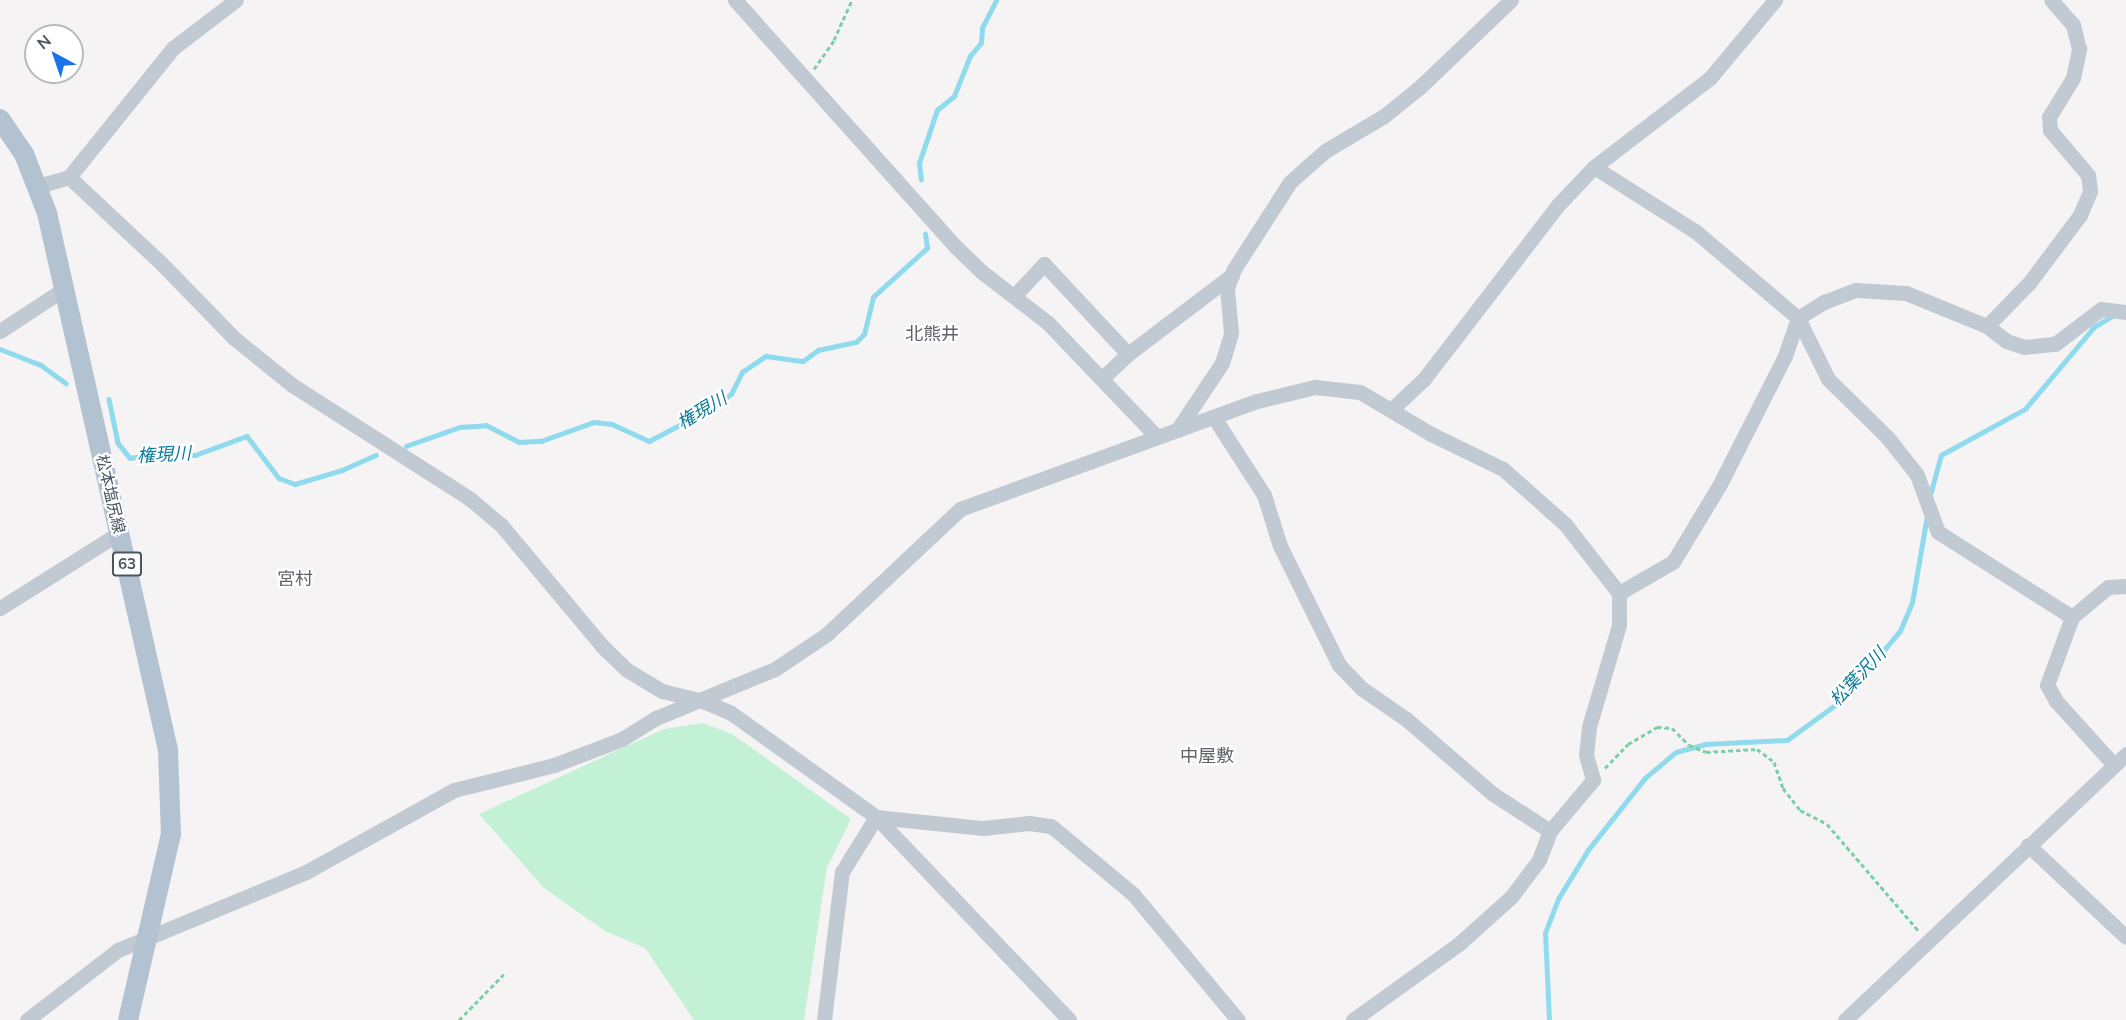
<!DOCTYPE html>
<html>
<head>
<meta charset="utf-8">
<style>
	body { margin:0 }
	#map { position:relative; width:2126px; height:1020px; overflow:hidden; background:#f5f3f3; font-family:Mulish,"Noto Sans JP",sans-serif }
	div>[style] { position:absolute }
	[style*='--x'] { left:calc(var(--x)*1px); top:calc(var(--y)*1px); width:calc(var(--w)*1px); rotate:calc(var(--a)*1deg) }
	.green>* { inset:0; background:#c3f1d5 }
	.stream>* { height:4.5px; margin:-2.25px; padding:0 2.25px; transform-origin:2.25px; border-radius:2.25px; background:#90daee }
	.path>* { height:3px; margin-top:-1.5px; transform-origin:0; background:repeating-linear-gradient(90deg,#7ad0a6 0 4.5px,transparent 0 7.5px) }
	.minor>* { height:15px; margin:-7.5px; padding:0 7.5px; transform-origin:7.5px; border-radius:7.5px; background:#c1cad2 }
	.major>* { height:20px; margin:-10px; padding:0 10px; transform-origin:10px; border-radius:10px; background:#b3c2d1 }
	span { translate:-50% -50%; white-space:nowrap; text-align:center; line-height:1.15; -webkit-text-stroke:4.5px #fff; paint-order:stroke }
	.shield-label span { padding:2px 4px; background:#fff; border:2px solid; border-radius:4px; -webkit-text-stroke-width:0 }
	.shield-label { font-size:15px; color:#4a5661; font-weight:700 }
	.street-label { font-size:16px; color:#4a5661 }
	.neighbourhood-label { font-size:18px; color:#5f6368 }
	.water-label { font-size:18px; color:#0c7c9b; font-style:italic }
	.north { position:absolute; left:24px; top:24px; width:60px; height:60px; box-sizing:border-box; background:#fff; border:2px solid #b7bbc0; border-radius:50%; rotate:320deg; font-size:16px; font-weight:700; line-height:24px; text-align:center; color:#4a5661 }
	.north::after { content:''; display:block; margin:auto; width:21px; height:27px; background:#1a73e8; clip-path:polygon(50% 0,100% 100%,50% 72%,0 100%) }
</style>
</head>
<body>
<div id="map">
	<div class="green">
		<i style="clip-path:polygon(703px 723px,732px 734px,851px 819px,827px 867px,804px 1020px,694px 1020px,645px 948px,605px 931px,544px 888px,479px 814px,664px 729px)"></i>
	</div>
	<div class="stream">
		<i style="--x:921;--y:180;--w:17;--a:-97"></i>
		<i style="--x:919;--y:163;--w:56;--a:-71.2"></i>
		<i style="--x:937;--y:110;--w:22;--a:-39"></i>
		<i style="--x:954;--y:96;--w:43;--a:-68.2"></i>
		<i style="--x:970;--y:56;--w:17;--a:-50"></i>
		<i style="--x:981;--y:43;--w:15;--a:-86"></i>
		<i style="--x:982;--y:28;--w:31;--a:-63"></i>
		<i style="--x:0;--y:349;--w:44;--a:21.3"></i>
		<i style="--x:41;--y:365;--w:31;--a:36"></i>
		<i style="--x:109;--y:399;--w:45;--a:78.4"></i>
		<i style="--x:118;--y:443;--w:19;--a:51"></i>
		<i style="--x:130;--y:458;--w:36;--a:-9"></i>
		<i style="--x:166;--y:452;--w:29;--a:6"></i>
		<i style="--x:195;--y:455;--w:55;--a:-20.1"></i>
		<i style="--x:247;--y:436;--w:53;--a:52.7"></i>
		<i style="--x:279;--y:478;--w:17;--a:21"></i>
		<i style="--x:295;--y:484;--w:49;--a:-16.6"></i>
		<i style="--x:342;--y:470;--w:37;--a:-24"></i>
		<i style="--x:406;--y:446;--w:57;--a:-19.4"></i>
		<i style="--x:460;--y:427;--w:26;--a:-4"></i>
		<i style="--x:486;--y:425;--w:37;--a:27"></i>
		<i style="--x:519;--y:442;--w:22;--a:-3"></i>
		<i style="--x:541;--y:441;--w:56;--a:-19.7"></i>
		<i style="--x:594;--y:422;--w:18;--a:6"></i>
		<i style="--x:612;--y:424;--w:41;--a:24.7"></i>
		<i style="--x:649;--y:441;--w:76;--a:-27.6"></i>
		<i style="--x:716;--y:406;--w:19;--a:-39"></i>
		<i style="--x:731;--y:394;--w:25;--a:-63"></i>
		<i style="--x:742;--y:372;--w:29;--a:-34"></i>
		<i style="--x:766;--y:356;--w:37;--a:8"></i>
		<i style="--x:803;--y:361;--w:19;--a:-36"></i>
		<i style="--x:818;--y:350;--w:39;--a:-12"></i>
		<i style="--x:856;--y:342;--w:11;--a:-45"></i>
		<i style="--x:864;--y:334;--w:38;--a:-76"></i>
		<i style="--x:873;--y:297;--w:73;--a:-42.2"></i>
		<i style="--x:927;--y:248;--w:14;--a:-98"></i>
		<i style="--x:1930;--y:495;--w:41;--a:-74.6"></i>
		<i style="--x:1941;--y:455;--w:96;--a:-28.7"></i>
		<i style="--x:2025;--y:409;--w:107;--a:-49.9"></i>
		<i style="--x:2094;--y:327;--w:23;--a:-31"></i>
		<i style="--x:1549;--y:1020;--w:87;--a:-92.6"></i>
		<i style="--x:1545;--y:933;--w:36;--a:-69"></i>
		<i style="--x:1558;--y:899;--w:57;--a:-58.5"></i>
		<i style="--x:1588;--y:850;--w:92;--a:-51.6"></i>
		<i style="--x:1645;--y:778;--w:40;--a:-40"></i>
		<i style="--x:1676;--y:752;--w:30;--a:-15"></i>
		<i style="--x:1705;--y:744;--w:82;--a:-2.8"></i>
		<i style="--x:1787;--y:740;--w:68;--a:-36"></i>
		<i style="--x:1842;--y:700;--w:90;--a:-50"></i>
		<i style="--x:1900;--y:631;--w:30;--a:-67"></i>
		<i style="--x:1912;--y:603;--w:89;--a:-80.3"></i>
	</div>
	<div class="path">
		<i style="--x:814;--y:69;--w:35;--a:-55"></i>
		<i style="--x:834;--y:40;--w:44;--a:-65.8"></i>
		<i style="--x:1605;--y:768;--w:33;--a:-46"></i>
		<i style="--x:1628;--y:744;--w:34;--a:-30"></i>
		<i style="--x:1657;--y:727;--w:15;--a:4"></i>
		<i style="--x:1672;--y:728;--w:24;--a:45"></i>
		<i style="--x:1689;--y:745;--w:18;--a:22"></i>
		<i style="--x:1706;--y:752;--w:51;--a:-3.4"></i>
		<i style="--x:1757;--y:749;--w:21;--a:37"></i>
		<i style="--x:1774;--y:762;--w:28;--a:71"></i>
		<i style="--x:1783;--y:788;--w:28;--a:52"></i>
		<i style="--x:1800;--y:810;--w:30;--a:27"></i>
		<i style="--x:1827;--y:824;--w:140;--a:49.4"></i>
		<i style="--x:459;--y:1020;--w:64;--a:-45.6"></i>
	</div>
	<div class="minor">
		<i style="--x:735;--y:0;--w:331;--a:48.2"></i>
		<i style="--x:956;--y:247;--w:36;--a:44"></i>
		<i style="--x:982;--y:272;--w:83;--a:37.7"></i>
		<i style="--x:1048;--y:323;--w:156;--a:46.3"></i>
		<i style="--x:1594;--y:167;--w:120;--a:32.4"></i>
		<i style="--x:1695;--y:231;--w:135;--a:40.2"></i>
		<i style="--x:1798;--y:318;--w:68;--a:63.8"></i>
		<i style="--x:1828;--y:379;--w:84;--a:44.5"></i>
		<i style="--x:1888;--y:438;--w:47;--a:51.9"></i>
		<i style="--x:1917;--y:475;--w:61;--a:69.8"></i>
		<i style="--x:1938;--y:532;--w:159;--a:32.4"></i>
		<i style="--x:69;--y:177;--w:166;--a:-51.1"></i>
		<i style="--x:173;--y:48;--w:79;--a:-37.3"></i>
		<i style="--x:38;--y:186;--w:32;--a:-16"></i>
		<i style="--x:69;--y:177;--w:126;--a:43.1"></i>
		<i style="--x:161;--y:263;--w:105;--a:45.8"></i>
		<i style="--x:234;--y:338;--w:75;--a:39"></i>
		<i style="--x:292;--y:385;--w:211;--a:32.6"></i>
		<i style="--x:470;--y:499;--w:40;--a:40"></i>
		<i style="--x:501;--y:525;--w:159;--a:50.1"></i>
		<i style="--x:603;--y:647;--w:33;--a:44"></i>
		<i style="--x:627;--y:670;--w:41;--a:31"></i>
		<i style="--x:662;--y:691;--w:42;--a:13.7"></i>
		<i style="--x:703;--y:701;--w:30;--a:23"></i>
		<i style="--x:731;--y:713;--w:178;--a:35.6"></i>
		<i style="--x:876;--y:817;--w:280;--a:46.4"></i>
		<i style="--x:1014;--y:296;--w:44;--a:-46.8"></i>
		<i style="--x:1044;--y:264;--w:123;--a:47"></i>
		<i style="--x:1128;--y:354;--w:34;--a:137"></i>
		<i style="--x:1987;--y:326;--w:60;--a:-45.7"></i>
		<i style="--x:2029;--y:283;--w:85;--a:-53.1"></i>
		<i style="--x:2080;--y:215;--w:26;--a:-67"></i>
		<i style="--x:2090;--y:191;--w:16;--a:-97"></i>
		<i style="--x:2088;--y:175;--w:59;--a:-130.2"></i>
		<i style="--x:2050;--y:130;--w:13;--a:-94"></i>
		<i style="--x:2049;--y:117;--w:46;--a:-58.4"></i>
		<i style="--x:2073;--y:78;--w:30;--a:-78"></i>
		<i style="--x:2079;--y:49;--w:25;--a:-104"></i>
		<i style="--x:2073;--y:25;--w:33;--a:-131"></i>
		<i style="--x:0;--y:331;--w:77;--a:-33.3"></i>
		<i style="--x:1128;--y:354;--w:131;--a:-37.2"></i>
		<i style="--x:1392;--y:409;--w:44;--a:-43.2"></i>
		<i style="--x:1424;--y:379;--w:221;--a:-52.4"></i>
		<i style="--x:1559;--y:204;--w:51;--a:-46.6"></i>
		<i style="--x:1594;--y:167;--w:146;--a:-37.5"></i>
		<i style="--x:1710;--y:78;--w:102;--a:-50.2"></i>
		<i style="--x:1215;--y:419;--w:90;--a:57.2"></i>
		<i style="--x:1264;--y:495;--w:53;--a:72.6"></i>
		<i style="--x:1280;--y:546;--w:133;--a:63.6"></i>
		<i style="--x:1339;--y:665;--w:32;--a:46"></i>
		<i style="--x:1361;--y:688;--w:55;--a:34.6"></i>
		<i style="--x:1406;--y:719;--w:115;--a:40.8"></i>
		<i style="--x:1493;--y:794;--w:68;--a:33"></i>
		<i style="--x:1178;--y:429;--w:79;--a:-56.3"></i>
		<i style="--x:1222;--y:363;--w:31;--a:-73"></i>
		<i style="--x:1231;--y:333;--w:45;--a:-95.1"></i>
		<i style="--x:1227;--y:288;--w:20;--a:-70"></i>
		<i style="--x:1234;--y:269;--w:103;--a:-57.2"></i>
		<i style="--x:1290;--y:182;--w:47;--a:-41.5"></i>
		<i style="--x:1325;--y:151;--w:69;--a:-30.7"></i>
		<i style="--x:1384;--y:116;--w:46;--a:-38.9"></i>
		<i style="--x:1420;--y:87;--w:126;--a:-43.7"></i>
		<i style="--x:1619;--y:593;--w:62;--a:-29.9"></i>
		<i style="--x:1673;--y:562;--w:91;--a:-58.9"></i>
		<i style="--x:1720;--y:484;--w:144;--a:-63.1"></i>
		<i style="--x:1785;--y:356;--w:40;--a:-71.1"></i>
		<i style="--x:1798;--y:318;--w:31;--a:-32"></i>
		<i style="--x:1824;--y:302;--w:34;--a:-21"></i>
		<i style="--x:1856;--y:290;--w:50;--a:3.4"></i>
		<i style="--x:1906;--y:293;--w:87;--a:22.2"></i>
		<i style="--x:1987;--y:326;--w:24;--a:38"></i>
		<i style="--x:2006;--y:341;--w:19;--a:18"></i>
		<i style="--x:2024;--y:347;--w:31;--a:-6"></i>
		<i style="--x:2055;--y:344;--w:58;--a:-37.3"></i>
		<i style="--x:2101;--y:309;--w:25;--a:7"></i>
		<i style="--x:0;--y:608;--w:141;--a:-32.2"></i>
		<i style="--x:2114;--y:765;--w:86;--a:-132.2"></i>
		<i style="--x:2056;--y:701;--w:18;--a:-119"></i>
		<i style="--x:2047;--y:685;--w:72;--a:-69.8"></i>
		<i style="--x:2072;--y:617;--w:47;--a:-39.8"></i>
		<i style="--x:2108;--y:587;--w:18;--a:-3"></i>
		<i style="--x:876;--y:817;--w:108;--a:5.9"></i>
		<i style="--x:983;--y:828;--w:46;--a:-6.2"></i>
		<i style="--x:1029;--y:823;--w:22;--a:8"></i>
		<i style="--x:1051;--y:826;--w:107;--a:39.7"></i>
		<i style="--x:1133;--y:894;--w:164;--a:50.2"></i>
		<i style="--x:2028;--y:845;--w:134;--a:43.2"></i>
		<i style="--x:27;--y:1020;--w:115;--a:-37.6"></i>
		<i style="--x:118;--y:950;--w:204;--a:-22.5"></i>
		<i style="--x:306;--y:872;--w:169;--a:-29"></i>
		<i style="--x:454;--y:790;--w:103;--a:-14"></i>
		<i style="--x:554;--y:765;--w:73;--a:-20.9"></i>
		<i style="--x:622;--y:739;--w:40;--a:-32"></i>
		<i style="--x:656;--y:718;--w:129;--a:-22.4"></i>
		<i style="--x:775;--y:669;--w:63;--a:-33.9"></i>
		<i style="--x:827;--y:634;--w:183;--a:-43.2"></i>
		<i style="--x:960;--y:509;--w:316;--a:-20"></i>
		<i style="--x:1257;--y:401;--w:60;--a:-13.6"></i>
		<i style="--x:1315;--y:387;--w:45;--a:6.3"></i>
		<i style="--x:1360;--y:392;--w:82;--a:30.6"></i>
		<i style="--x:1431;--y:434;--w:80;--a:25.9"></i>
		<i style="--x:1503;--y:469;--w:83;--a:41.6"></i>
		<i style="--x:1565;--y:524;--w:88;--a:52"></i>
		<i style="--x:1619;--y:593;--w:32;--a:90"></i>
		<i style="--x:1619;--y:625;--w:106;--a:106.4"></i>
		<i style="--x:1589;--y:727;--w:28;--a:96"></i>
		<i style="--x:1586;--y:755;--w:26;--a:74"></i>
		<i style="--x:1593;--y:780;--w:67;--a:130.1"></i>
		<i style="--x:1550;--y:831;--w:31;--a:111"></i>
		<i style="--x:1539;--y:860;--w:46;--a:127.1"></i>
		<i style="--x:1511;--y:897;--w:69;--a:138"></i>
		<i style="--x:1460;--y:943;--w:132;--a:144.3"></i>
		<i style="--x:824;--y:1020;--w:149;--a:-83.1"></i>
		<i style="--x:842;--y:872;--w:65;--a:-58.3"></i>
		<i style="--x:1845;--y:1020;--w:387;--a:-43.4"></i>
	</div>
	<div class="major">
		<i style="--x:0;--y:119;--w:42;--a:55.6"></i>
		<i style="--x:24;--y:154;--w:63;--a:68.7"></i>
		<i style="--x:47;--y:213;--w:550;--a:77.3"></i>
		<i style="--x:168;--y:750;--w:84;--a:88"></i>
		<i style="--x:171;--y:834;--w:191;--a:103"></i>
	</div>
	<div class="shield-label">
		<span style="left:127px;top:564px">63</span>
	</div>
	<div class="street-label">
		<span style="left:111px;top:494px;rotate:77deg">松本塩尻線</span>
	</div>
	<div class="neighbourhood-label">
		<span style="left:932px;top:334px">北熊井</span>
		<span style="left:295px;top:579px">宮村</span>
		<span style="left:1207px;top:756px">中屋敷</span>
	</div>
	<div class="water-label">
		<span style="left:702px;top:411px;rotate:-31deg">権現川</span>
		<span style="left:164px;top:455px;rotate:-3deg">権現川</span>
		<span style="left:1858px;top:677px;rotate:-47deg">松葉沢川</span>
	</div>
	<div class="north">N</div>
</div>
</body>
</html>
